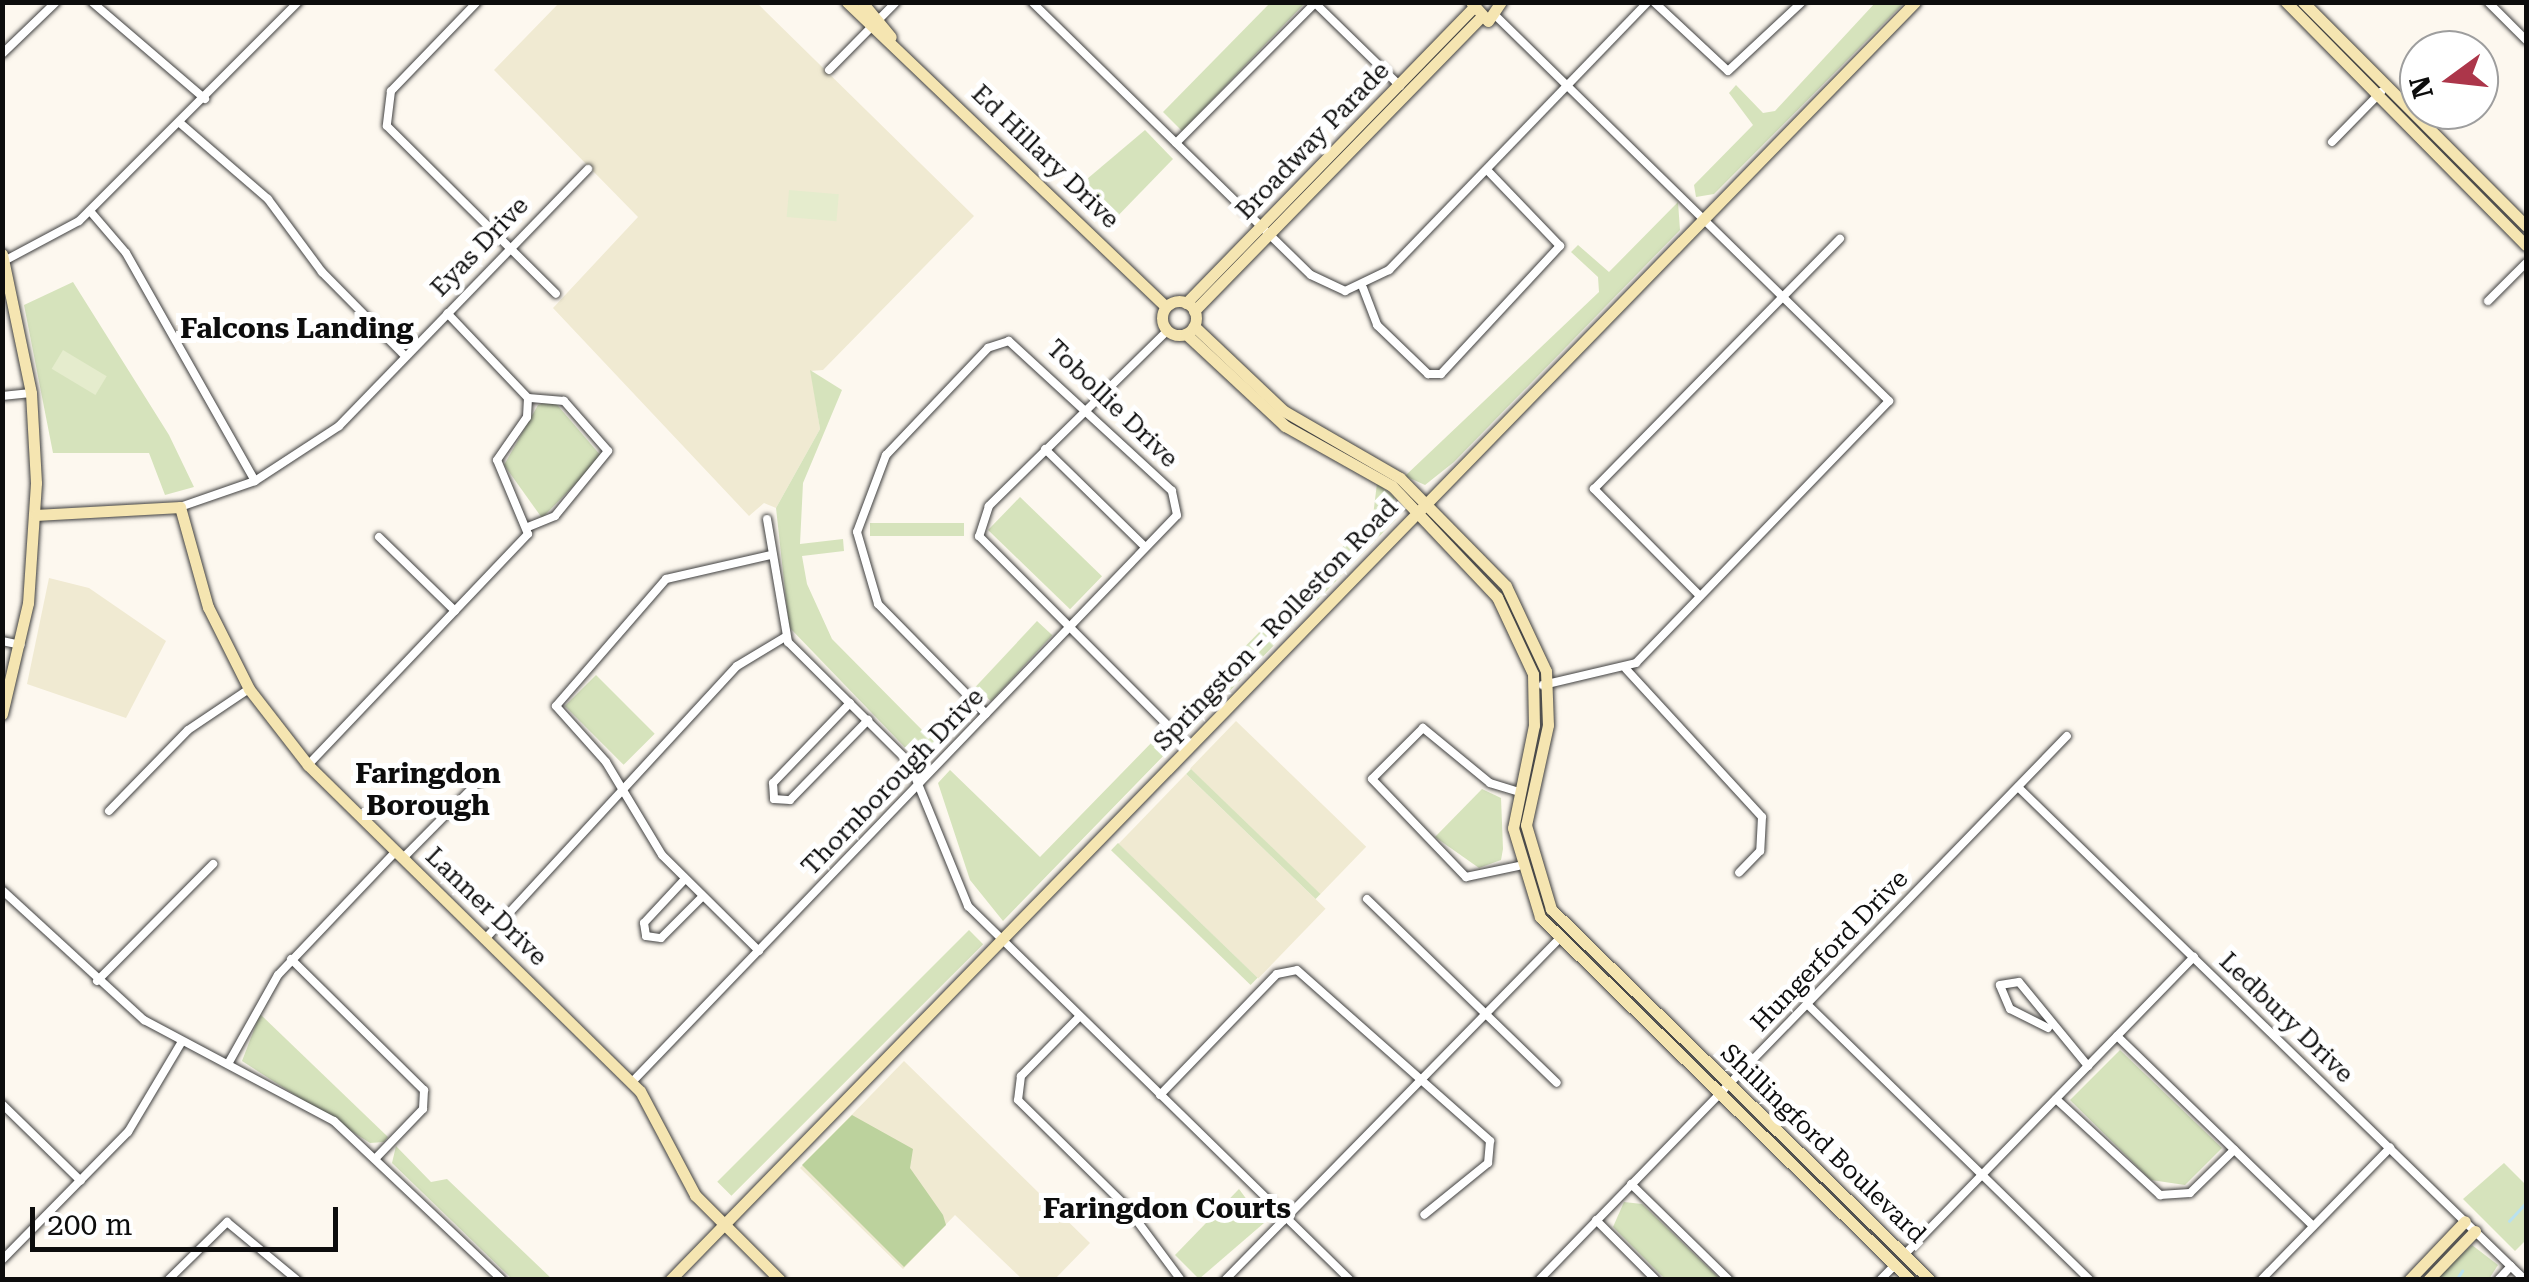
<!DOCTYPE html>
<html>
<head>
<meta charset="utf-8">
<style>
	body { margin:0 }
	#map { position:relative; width:2529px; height:1282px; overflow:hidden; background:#fdf8ef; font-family:"Roboto Serif",serif }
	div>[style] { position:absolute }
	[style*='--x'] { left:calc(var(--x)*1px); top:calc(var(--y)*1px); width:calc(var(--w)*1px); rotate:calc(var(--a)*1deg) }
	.farmland>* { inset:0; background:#f0ead2; transform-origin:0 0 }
	.green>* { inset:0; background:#d6e3bc; transform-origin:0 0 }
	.forest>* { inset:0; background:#bcd29d }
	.pitch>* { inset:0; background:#e5eccd; transform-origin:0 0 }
	.stream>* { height:2.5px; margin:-1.25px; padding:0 1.25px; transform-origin:1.25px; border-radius:1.25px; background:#b9e1ef }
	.roads { filter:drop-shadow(0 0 2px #404040) drop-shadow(0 0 2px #404040) }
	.street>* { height:8px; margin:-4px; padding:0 4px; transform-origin:4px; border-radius:4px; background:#fff }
	.secondary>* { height:11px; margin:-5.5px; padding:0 5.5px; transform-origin:5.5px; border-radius:5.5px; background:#f5e5b1 }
	.secondary>.ring { margin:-5.5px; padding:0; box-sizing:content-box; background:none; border:11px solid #f5e5b1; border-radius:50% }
	span { translate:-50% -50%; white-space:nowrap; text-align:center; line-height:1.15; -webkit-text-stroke:10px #fff; paint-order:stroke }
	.street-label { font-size:25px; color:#0d0d0d }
	.neighbourhood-label { font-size:28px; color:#0d0d0d; font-weight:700 }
	.frame { position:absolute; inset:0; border:5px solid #0d0d0d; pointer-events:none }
	.north { position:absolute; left:2399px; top:30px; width:100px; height:100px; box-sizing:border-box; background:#fff; border:2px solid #9e9e9e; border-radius:50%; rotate:255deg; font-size:28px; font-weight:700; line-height:40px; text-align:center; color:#0d0d0d }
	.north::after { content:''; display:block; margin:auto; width:35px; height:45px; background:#ac364a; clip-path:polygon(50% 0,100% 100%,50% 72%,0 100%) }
	.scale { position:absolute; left:30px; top:1207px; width:308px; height:45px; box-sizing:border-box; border:5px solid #0d0d0d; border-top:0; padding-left:12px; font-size:30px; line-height:35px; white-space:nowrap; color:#0d0d0d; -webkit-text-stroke:8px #fff; paint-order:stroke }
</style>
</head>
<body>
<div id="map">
	<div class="farmland">
		<i style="clip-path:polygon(559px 3px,757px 3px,974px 216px,823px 370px,811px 371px,820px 429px,776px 508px,764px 503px,749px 516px,553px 308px,638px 217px,494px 70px)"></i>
		<i style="clip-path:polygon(49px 578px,89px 588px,166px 641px,126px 718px,27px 684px)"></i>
		<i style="left:1236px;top:721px;width:181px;height:66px;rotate:44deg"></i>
		<i style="left:1186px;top:774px;width:194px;height:97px;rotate:44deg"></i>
		<i style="clip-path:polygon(904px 1061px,1090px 1243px,1055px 1279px,1022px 1279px,955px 1215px,903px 1269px,800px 1168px)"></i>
	</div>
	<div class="green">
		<i style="clip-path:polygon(1270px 3px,1305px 3px,1182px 131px,1163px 112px)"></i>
		<i style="clip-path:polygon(1875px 3px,1904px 3px,1714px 194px,1696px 197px,1694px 185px,1753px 125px,1729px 93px,1736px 85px,1763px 113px,1775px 111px)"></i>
		<i style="clip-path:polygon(1145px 130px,1173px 159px,1109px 225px,1074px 190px)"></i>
		<i style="clip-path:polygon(1678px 202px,1680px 230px,1454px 462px,1425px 485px,1405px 476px,1599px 292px,1598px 277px,1571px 252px,1578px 245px,1609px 272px)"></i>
		<i style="clip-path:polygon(73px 282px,169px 435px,194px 487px,165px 495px,149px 453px,53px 453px,24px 305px)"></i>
		<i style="clip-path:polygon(810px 370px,842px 390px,803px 483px,800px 544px,843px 539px,844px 551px,802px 556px,807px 584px,832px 639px,927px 735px,957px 704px,971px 718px,922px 765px,789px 627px,776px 508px,820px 429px)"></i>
		<i style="clip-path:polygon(553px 400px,602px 457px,542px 518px,504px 465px,538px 405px)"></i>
		<i style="clip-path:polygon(1377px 483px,1394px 497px,1396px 519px,1194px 728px,1179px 714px,1373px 516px)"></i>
		<i style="left:1020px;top:497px;width:114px;height:46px;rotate:44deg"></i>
		<i style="left:964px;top:523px;width:13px;height:94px;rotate:90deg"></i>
		<i style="left:1037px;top:621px;width:21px;height:90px;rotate:43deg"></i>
		<i style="left:596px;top:675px;width:83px;height:44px;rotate:45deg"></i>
		<i style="clip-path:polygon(1157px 737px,1170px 749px,1003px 921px,970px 880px,938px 783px,950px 770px,1040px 857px)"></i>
		<i style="left:1191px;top:769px;width:180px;height:7px;rotate:44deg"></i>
		<i style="clip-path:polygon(1482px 789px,1501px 798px,1503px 849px,1501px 860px,1479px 868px,1435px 837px)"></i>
		<i style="left:1118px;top:843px;width:194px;height:10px;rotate:44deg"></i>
		<i style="left:969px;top:930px;width:20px;height:356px;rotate:45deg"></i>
		<i style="clip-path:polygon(260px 1014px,388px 1137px,384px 1142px,370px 1143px,242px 1061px)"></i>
		<i style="clip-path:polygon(2120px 1050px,2222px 1148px,2185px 1185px,2151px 1180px,2070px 1100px)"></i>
		<i style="clip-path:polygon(396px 1146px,431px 1182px,447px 1179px,552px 1279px,512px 1279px,392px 1163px)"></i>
		<i style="clip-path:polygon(2504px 1163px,2526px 1185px,2526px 1240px,2515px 1251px,2463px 1199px)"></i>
		<i style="clip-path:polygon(1239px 1189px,1264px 1223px,1199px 1279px,1175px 1255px)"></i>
		<i style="clip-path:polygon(1624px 1202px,1642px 1204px,1720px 1279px,1665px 1279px,1613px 1227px)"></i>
		<i style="clip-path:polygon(2472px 1245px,2498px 1265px,2489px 1279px,2435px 1279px)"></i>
	</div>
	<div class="forest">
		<i style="clip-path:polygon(852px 1115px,913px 1149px,910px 1168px,943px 1215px,946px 1225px,904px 1267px,802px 1165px)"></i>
	</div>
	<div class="pitch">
		<i style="left:789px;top:190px;width:50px;height:27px;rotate:5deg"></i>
		<i style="left:63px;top:350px;width:51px;height:22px;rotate:31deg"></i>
	</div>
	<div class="stream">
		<i style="--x:2509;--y:1221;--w:25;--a:-47"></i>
		<i style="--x:2456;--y:1280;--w:11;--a:-56"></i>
	</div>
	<div class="roads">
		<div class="street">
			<i style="--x:92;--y:2;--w:149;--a:40.6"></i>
			<i style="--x:477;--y:2;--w:124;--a:134"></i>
			<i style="--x:391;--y:91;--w:35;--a:97"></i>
			<i style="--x:387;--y:126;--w:238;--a:44.8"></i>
			<i style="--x:1032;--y:2;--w:390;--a:44.4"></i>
			<i style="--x:1311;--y:275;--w:38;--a:25"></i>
			<i style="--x:1345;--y:291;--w:49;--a:-25.5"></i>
			<i style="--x:1389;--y:270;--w:373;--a:-46"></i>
			<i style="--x:1654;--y:2;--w:101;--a:43"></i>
			<i style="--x:1728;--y:71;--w:101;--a:-43"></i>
			<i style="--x:2488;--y:2;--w:54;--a:45"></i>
			<i style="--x:1497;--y:17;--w:549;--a:44.41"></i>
			<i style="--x:1889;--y:401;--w:364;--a:134"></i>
			<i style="--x:1636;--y:663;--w:96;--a:166.7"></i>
			<i style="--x:2;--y:54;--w:75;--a:-43.9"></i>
			<i style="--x:829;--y:70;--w:95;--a:-45.4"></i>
			<i style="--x:180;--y:123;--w:116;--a:40.8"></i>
			<i style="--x:268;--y:199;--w:91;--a:53.5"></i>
			<i style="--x:322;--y:272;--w:118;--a:45.3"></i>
			<i style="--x:2332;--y:142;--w:70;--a:-45.6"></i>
			<i style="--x:1176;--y:143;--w:197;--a:-45.2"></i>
			<i style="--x:1315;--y:3;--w:119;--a:44.3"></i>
			<i style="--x:90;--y:211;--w:55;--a:49.4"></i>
			<i style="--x:126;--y:253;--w:262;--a:60.5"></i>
			<i style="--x:4;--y:261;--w:85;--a:-28.1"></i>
			<i style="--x:79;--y:221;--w:310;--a:-45"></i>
			<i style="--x:1363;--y:288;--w:40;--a:69"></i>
			<i style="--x:1377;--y:325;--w:71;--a:43.9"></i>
			<i style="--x:1428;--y:374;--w:13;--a:0"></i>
			<i style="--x:1441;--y:374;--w:175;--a:-47.1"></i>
			<i style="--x:1560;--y:246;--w:105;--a:-133.8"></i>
			<i style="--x:2488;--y:301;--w:54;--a:-45"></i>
			<i style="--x:1167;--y:331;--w:250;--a:135.5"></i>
			<i style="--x:989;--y:506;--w:32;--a:108"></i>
			<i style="--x:979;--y:536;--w:298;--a:45.1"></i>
			<i style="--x:2;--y:396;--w:29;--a:-6"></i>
			<i style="--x:1045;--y:449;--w:140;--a:44.4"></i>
			<i style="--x:180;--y:507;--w:79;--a:-19.1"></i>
			<i style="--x:255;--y:481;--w:100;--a:-33.2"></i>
			<i style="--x:339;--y:426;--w:358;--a:-45.9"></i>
			<i style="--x:767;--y:519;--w:125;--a:80.3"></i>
			<i style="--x:788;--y:642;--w:170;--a:44.8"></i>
			<i style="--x:909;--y:762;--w:156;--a:67.7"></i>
			<i style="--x:968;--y:906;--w:535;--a:44.39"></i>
			<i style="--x:528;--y:527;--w:29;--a:-22"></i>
			<i style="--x:555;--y:516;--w:84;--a:-50.8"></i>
			<i style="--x:608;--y:451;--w:67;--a:-131.3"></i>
			<i style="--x:564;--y:401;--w:36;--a:-175"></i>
			<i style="--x:379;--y:537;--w:106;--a:44.2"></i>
			<i style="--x:1700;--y:596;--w:151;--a:-134.7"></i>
			<i style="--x:1594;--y:489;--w:351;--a:-45.5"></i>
			<i style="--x:2;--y:641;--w:19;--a:12"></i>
			<i style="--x:1626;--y:669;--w:201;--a:47.4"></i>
			<i style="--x:1762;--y:817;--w:34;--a:93"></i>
			<i style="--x:1760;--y:851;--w:30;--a:134"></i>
			<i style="--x:850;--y:703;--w:111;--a:133.9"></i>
			<i style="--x:773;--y:783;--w:16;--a:86"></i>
			<i style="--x:774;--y:799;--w:16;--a:4"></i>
			<i style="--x:790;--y:800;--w:112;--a:-45.7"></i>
			<i style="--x:308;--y:765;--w:319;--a:-46.4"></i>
			<i style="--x:528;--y:534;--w:80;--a:-112.7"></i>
			<i style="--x:497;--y:460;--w:52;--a:-55.1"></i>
			<i style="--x:527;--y:417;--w:19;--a:-87"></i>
			<i style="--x:528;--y:398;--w:117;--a:-133.6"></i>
			<i style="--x:2018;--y:787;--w:707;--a:44.2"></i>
			<i style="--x:1516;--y:791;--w:27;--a:-163"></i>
			<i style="--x:1490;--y:783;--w:87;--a:-140.6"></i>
			<i style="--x:1423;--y:728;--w:72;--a:135"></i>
			<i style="--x:1372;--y:779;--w:136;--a:46.2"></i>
			<i style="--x:1466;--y:877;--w:53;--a:-11.9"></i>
			<i style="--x:109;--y:811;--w:113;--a:-45.7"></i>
			<i style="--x:188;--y:730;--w:73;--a:-33.9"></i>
			<i style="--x:403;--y:858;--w:117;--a:-45.3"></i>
			<i style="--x:685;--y:879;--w:60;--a:133"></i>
			<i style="--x:644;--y:923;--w:13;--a:81"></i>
			<i style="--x:646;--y:936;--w:15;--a:8"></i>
			<i style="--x:661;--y:938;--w:59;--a:-45"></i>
			<i style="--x:2;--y:890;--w:193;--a:42.5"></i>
			<i style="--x:144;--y:1020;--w:215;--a:28"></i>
			<i style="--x:334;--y:1121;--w:231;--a:43.4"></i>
			<i style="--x:1367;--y:899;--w:264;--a:44.1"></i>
			<i style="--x:486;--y:938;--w:370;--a:-47.3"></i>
			<i style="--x:737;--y:666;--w:56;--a:-31.1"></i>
			<i style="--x:759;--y:951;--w:136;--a:-135.3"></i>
			<i style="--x:662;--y:855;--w:109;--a:-121.1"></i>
			<i style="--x:606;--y:762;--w:75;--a:-131.8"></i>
			<i style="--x:556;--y:706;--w:168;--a:-49.1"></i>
			<i style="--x:666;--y:579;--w:108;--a:-12.9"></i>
			<i style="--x:291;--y:959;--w:187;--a:44.6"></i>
			<i style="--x:424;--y:1090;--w:19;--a:93"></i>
			<i style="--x:423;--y:1109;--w:68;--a:133.8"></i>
			<i style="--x:97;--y:981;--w:165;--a:-45.2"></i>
			<i style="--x:1807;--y:1004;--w:395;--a:44.3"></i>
			<i style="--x:1079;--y:1017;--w:83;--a:134.5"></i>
			<i style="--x:1021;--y:1076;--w:24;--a:97"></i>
			<i style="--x:1018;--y:1100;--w:151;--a:44.5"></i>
			<i style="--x:1126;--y:1206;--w:92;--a:53.4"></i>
			<i style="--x:2048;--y:1028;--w:42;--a:-153.4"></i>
			<i style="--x:2010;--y:1009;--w:26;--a:-113"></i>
			<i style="--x:2000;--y:985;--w:19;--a:-9"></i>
			<i style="--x:2019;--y:982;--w:109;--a:50.6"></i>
			<i style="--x:2117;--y:1036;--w:273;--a:44.1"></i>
			<i style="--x:228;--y:1064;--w:102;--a:-60.7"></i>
			<i style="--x:278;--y:975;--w:171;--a:-46.4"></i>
			<i style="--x:632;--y:1082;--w:786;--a:-46.13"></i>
			<i style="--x:1177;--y:515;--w:25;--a:-102"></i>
			<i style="--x:1172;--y:491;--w:222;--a:-137.4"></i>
			<i style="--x:1009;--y:341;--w:22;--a:162"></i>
			<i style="--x:988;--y:348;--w:148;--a:133.6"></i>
			<i style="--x:886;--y:455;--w:82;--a:110.6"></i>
			<i style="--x:857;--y:532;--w:75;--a:73.7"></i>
			<i style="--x:878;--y:604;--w:154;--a:45.5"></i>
			<i style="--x:1160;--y:1095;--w:168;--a:-46"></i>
			<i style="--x:1277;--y:974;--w:20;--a:-11"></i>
			<i style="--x:1297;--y:970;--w:258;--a:41.5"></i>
			<i style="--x:1490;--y:1141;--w:22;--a:95"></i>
			<i style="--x:1488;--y:1163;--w:82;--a:140.9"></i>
			<i style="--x:2056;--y:1099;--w:142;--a:42.7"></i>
			<i style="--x:2160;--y:1195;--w:30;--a:-4"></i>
			<i style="--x:2190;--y:1193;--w:62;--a:-44.3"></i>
			<i style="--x:2;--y:1104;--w:110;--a:44.3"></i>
			<i style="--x:1631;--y:1184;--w:137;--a:44.4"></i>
			<i style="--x:1596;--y:1220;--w:85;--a:45"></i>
			<i style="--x:1904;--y:1255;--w:416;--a:-45.8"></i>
			<i style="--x:2;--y:1260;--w:180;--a:-45.5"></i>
			<i style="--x:128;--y:1132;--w:104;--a:-59.2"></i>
			<i style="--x:168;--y:1280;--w:83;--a:-44.5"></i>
			<i style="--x:227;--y:1222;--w:91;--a:39.6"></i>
			<i style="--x:1225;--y:1280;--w:477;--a:-45.6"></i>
			<i style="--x:1539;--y:1280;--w:758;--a:-45.86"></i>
			<i style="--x:1880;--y:1280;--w:21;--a:-45"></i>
			<i style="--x:2261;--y:1280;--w:185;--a:-45.7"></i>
			<i style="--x:2498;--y:1280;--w:19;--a:-47"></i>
		</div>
		<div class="secondary">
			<i style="--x:847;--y:2;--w:441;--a:43.7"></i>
			<i style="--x:862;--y:2;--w:45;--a:50.4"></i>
			<i style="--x:1471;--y:2;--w:25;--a:48"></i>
			<i style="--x:1488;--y:21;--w:23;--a:-56"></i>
			<i style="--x:2286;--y:2;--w:342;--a:45.4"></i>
			<i style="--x:2303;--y:2;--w:316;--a:45.1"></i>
			<i style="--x:2;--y:254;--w:142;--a:78.2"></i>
			<i style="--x:31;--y:393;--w:90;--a:86.8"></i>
			<i style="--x:36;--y:483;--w:120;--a:93.8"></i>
			<i style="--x:28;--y:603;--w:114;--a:103.2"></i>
			<i class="ring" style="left:1162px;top:301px;width:23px;height:23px"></i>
			<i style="--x:1186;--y:303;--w:409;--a:-45.8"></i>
			<i style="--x:1194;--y:311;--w:408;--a:-45.7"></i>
			<i style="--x:1194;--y:326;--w:124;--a:43.4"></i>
			<i style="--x:1284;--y:411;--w:134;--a:30"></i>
			<i style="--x:1400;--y:478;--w:151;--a:45.5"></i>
			<i style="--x:1506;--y:586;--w:94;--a:64.8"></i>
			<i style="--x:1546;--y:671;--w:54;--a:87.9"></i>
			<i style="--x:1548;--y:725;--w:102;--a:102.4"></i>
			<i style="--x:1526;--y:825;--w:88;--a:73.4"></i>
			<i style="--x:1551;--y:909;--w:530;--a:44.39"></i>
			<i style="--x:1186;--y:334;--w:135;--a:42.9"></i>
			<i style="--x:1285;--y:426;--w:123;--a:29.3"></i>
			<i style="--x:1392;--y:486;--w:153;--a:46.6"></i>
			<i style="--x:1497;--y:597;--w:85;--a:64.9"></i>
			<i style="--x:1533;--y:674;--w:51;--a:88.9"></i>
			<i style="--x:1534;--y:725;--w:105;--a:101.5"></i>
			<i style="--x:1513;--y:828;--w:93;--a:73.1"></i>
			<i style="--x:1540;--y:917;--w:518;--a:44.45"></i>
			<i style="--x:36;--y:515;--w:144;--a:-3.2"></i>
			<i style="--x:180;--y:507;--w:104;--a:74.4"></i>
			<i style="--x:208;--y:607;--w:92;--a:63.4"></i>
			<i style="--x:249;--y:689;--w:96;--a:52.2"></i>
			<i style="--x:308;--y:765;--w:465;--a:44.5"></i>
			<i style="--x:640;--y:1091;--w:118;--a:62.1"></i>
			<i style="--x:695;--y:1195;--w:120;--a:45"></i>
			<i style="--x:670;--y:1280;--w:1784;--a:-45.75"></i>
			<i style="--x:2409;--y:1280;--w:81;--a:-46.5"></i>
			<i style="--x:2428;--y:1280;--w:68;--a:-46.2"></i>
		</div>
	</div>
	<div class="street-label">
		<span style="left:1313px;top:141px;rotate:-46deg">Broadway Parade</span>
		<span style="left:1045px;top:157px;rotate:44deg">Ed Hillary Drive</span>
		<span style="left:480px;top:247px;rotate:-46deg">Eyas Drive</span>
		<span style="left:1112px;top:404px;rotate:44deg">Tobollie Drive</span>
		<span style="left:1276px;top:625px;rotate:-46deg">Springston - Rolleston Road</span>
		<span style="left:893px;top:782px;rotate:-46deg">Thornborough Drive</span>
		<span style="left:486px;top:907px;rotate:44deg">Lanner Drive</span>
		<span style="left:1830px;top:951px;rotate:-46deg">Hungerford Drive</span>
		<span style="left:2286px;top:1018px;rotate:44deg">Ledbury Drive</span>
		<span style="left:1823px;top:1144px;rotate:44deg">Shillingford Boulevard</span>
	</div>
	<div class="neighbourhood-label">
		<span style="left:297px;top:329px">Falcons Landing</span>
		<span style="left:428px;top:790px">Faringdon<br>Borough</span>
		<span style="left:1167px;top:1209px">Faringdon Courts</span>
	</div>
	<div class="frame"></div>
	<div class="north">N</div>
	<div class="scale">200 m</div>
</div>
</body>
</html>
